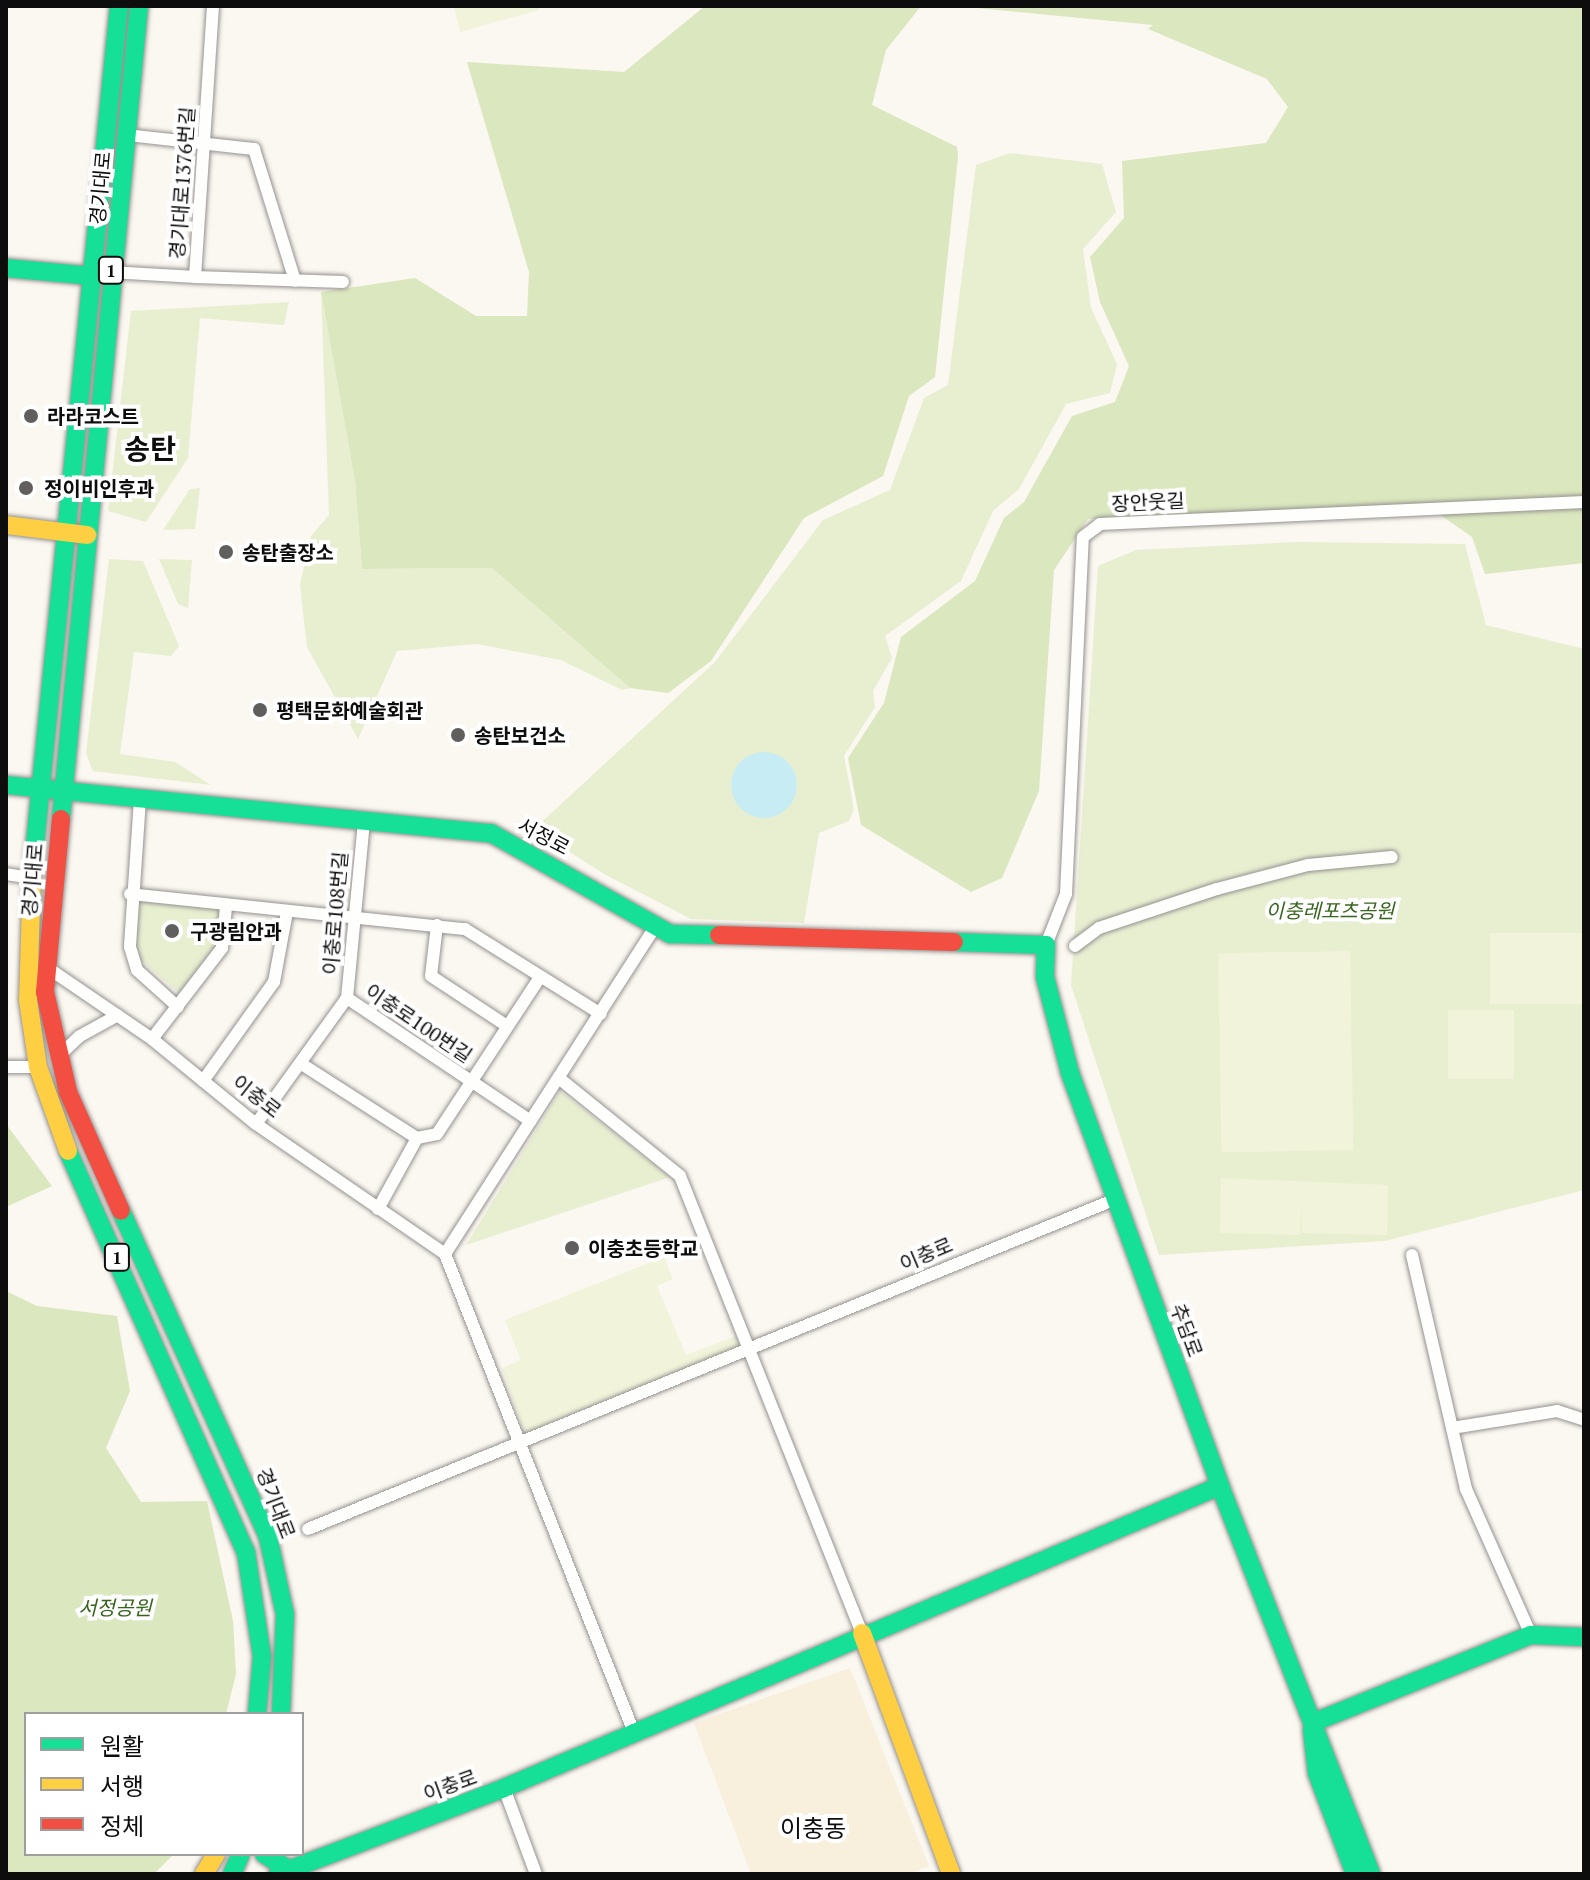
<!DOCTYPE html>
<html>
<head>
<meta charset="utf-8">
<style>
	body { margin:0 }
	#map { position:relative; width:1590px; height:1880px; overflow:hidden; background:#fbf7f1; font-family:"PT Serif","Noto Sans KR",serif }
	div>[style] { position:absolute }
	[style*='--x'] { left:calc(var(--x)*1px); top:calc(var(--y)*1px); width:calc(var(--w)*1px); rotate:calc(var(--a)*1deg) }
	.farmland>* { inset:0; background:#f8f0dd }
	.green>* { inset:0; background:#e8efd1 }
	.forest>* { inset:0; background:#dbe7be }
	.pitch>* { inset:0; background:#f1f3da; transform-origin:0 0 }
	.water>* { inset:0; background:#c7ecf4 }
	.round { border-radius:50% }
	.roads { filter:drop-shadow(0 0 2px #949290) drop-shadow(0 0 2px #949290) }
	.street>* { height:12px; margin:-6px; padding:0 6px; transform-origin:6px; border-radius:6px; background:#fefefd }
	.fast>* { height:18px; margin:-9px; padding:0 9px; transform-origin:9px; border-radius:9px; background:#16e098 }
	.slow>* { height:18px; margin:-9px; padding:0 9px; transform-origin:9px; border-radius:9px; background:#ffcf43 }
	.jam>* { height:18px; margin:-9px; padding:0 9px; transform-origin:9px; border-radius:9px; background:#f24e42 }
	.dots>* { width:22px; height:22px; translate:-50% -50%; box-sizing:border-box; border:4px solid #fff; border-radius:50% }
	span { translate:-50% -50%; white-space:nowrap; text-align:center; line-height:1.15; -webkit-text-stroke:8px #fff; paint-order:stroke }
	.shield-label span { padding:2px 6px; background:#fff; border:2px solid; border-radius:6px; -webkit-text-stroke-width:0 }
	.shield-label { font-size:18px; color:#0d0d0d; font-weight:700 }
	.street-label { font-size:20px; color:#0d0d0d }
	.poi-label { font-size:20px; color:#0d0d0d; font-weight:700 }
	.left { translate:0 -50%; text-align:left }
	.park-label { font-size:20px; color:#38651d; font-style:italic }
	.quarter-label { font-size:24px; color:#0d0d0d }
	.district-label { font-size:28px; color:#0d0d0d; font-weight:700 }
	.frame { position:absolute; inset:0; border:8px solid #0d0d0d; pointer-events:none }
	.legend { position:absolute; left:24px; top:1712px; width:280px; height:144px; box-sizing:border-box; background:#fff; border:2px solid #9e9e9e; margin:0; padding:10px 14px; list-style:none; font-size:24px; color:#0d0d0d }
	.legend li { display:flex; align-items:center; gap:16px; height:40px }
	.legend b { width:40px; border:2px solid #9e9e9e }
</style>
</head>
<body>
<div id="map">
	<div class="farmland">
		<i style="clip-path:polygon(850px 1668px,929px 1866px,909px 1874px,751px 1874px,694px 1723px)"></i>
	</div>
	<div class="green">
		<i style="clip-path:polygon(1010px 153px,1102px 164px,1116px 212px,1083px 249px,1091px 308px,1117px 364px,1110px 393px,1066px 404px,1019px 489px,993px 511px,961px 581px,885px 636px,892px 658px,873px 691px,875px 707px,844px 756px,854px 809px,849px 821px,819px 833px,804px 923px,691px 919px,604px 874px,534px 829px,715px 662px,823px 520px,890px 490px,924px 398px,948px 385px,976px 165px)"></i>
		<i style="clip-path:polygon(321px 292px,355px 481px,362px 569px,492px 568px,630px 688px,622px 690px,561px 660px,477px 644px,397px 651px,358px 739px,307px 647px,300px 585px,311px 536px,329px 515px)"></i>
		<i style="clip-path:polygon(289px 302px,284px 325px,200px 318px,188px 458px,146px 522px,108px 511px,131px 311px)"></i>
		<i style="clip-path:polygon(200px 488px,195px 529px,163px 530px,190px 489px)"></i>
		<i style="clip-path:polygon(1297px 542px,1465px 544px,1486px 625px,1584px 649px,1584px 1190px,1385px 1241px,1159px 1255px,1071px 985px,1098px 566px,1136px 550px)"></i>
		<i style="clip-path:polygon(109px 559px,143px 561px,179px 646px,171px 656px,134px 652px,120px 754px,175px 762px,211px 785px,93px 771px,86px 753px)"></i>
		<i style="clip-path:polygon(159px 559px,192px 560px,188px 608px,178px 604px)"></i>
		<i style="clip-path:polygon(138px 898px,220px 908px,217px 944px,180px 994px,136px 956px)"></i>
		<i style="clip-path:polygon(560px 1091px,670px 1177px,466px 1245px)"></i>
	</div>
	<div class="forest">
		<i style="clip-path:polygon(705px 6px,921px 6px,886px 50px,872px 105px,957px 147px,958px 157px,935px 377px,909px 396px,883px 476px,804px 518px,711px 661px,668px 693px,630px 688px,492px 568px,362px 569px,355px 481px,321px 292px,415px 278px,476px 316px,527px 316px,529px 272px,467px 62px,624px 72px)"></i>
		<i style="clip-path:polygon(956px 6px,1584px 6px,1584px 563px,1485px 574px,1472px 537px,1429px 507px,1088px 519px,1054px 570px,1039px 791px,1002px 878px,971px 892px,861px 825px,848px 758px,884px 703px,901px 637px,975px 581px,1004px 518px,1024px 502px,1072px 416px,1115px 402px,1129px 366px,1100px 302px,1090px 257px,1124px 218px,1122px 161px,1266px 143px,1288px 107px,1267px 79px,1148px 29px,1153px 25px)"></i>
		<i style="clip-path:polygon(6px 1124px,52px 1186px,6px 1207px)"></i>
		<i style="clip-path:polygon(6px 1291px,37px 1306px,117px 1316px,130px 1391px,106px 1448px,141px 1502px,207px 1501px,233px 1621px,236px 1674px,226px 1714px,26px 1714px,26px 1854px,174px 1854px,154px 1874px,6px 1874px)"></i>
	</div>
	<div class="pitch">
		<i style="clip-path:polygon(454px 6px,538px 6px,539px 10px,460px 32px)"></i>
		<i style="left:1490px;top:933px;width:94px;height:71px"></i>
		<i style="left:1350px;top:951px;width:199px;height:132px;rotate:89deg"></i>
		<i style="left:1448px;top:1010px;width:66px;height:69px"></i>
		<i style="clip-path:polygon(1221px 1178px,1388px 1185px,1387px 1235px,1302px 1233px,1302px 1203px,1300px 1235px,1220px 1233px)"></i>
		<i style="clip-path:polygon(664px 1257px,673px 1279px,657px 1286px,686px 1355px,736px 1336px,740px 1347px,525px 1434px,502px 1368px,521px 1360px,505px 1320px)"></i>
	</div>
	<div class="water">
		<i class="round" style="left:731px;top:752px;width:66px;height:66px"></i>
	</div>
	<div class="roads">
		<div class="street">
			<i style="--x:127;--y:135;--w:128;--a:6.3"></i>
			<i style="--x:254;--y:149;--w:138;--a:72.7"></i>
			<i style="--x:111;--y:272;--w:84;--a:3.4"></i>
			<i style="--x:195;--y:277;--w:272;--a:-86.2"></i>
			<i style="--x:195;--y:277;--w:148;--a:1.9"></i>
			<i style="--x:140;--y:799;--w:148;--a:93.9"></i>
			<i style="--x:130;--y:947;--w:24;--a:73"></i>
			<i style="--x:137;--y:970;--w:55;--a:42.1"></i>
			<i style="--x:6;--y:874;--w:25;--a:9"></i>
			<i style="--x:130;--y:894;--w:337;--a:6"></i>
			<i style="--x:465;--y:929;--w:160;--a:32"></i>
			<i style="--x:437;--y:925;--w:51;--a:96.7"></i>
			<i style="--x:431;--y:976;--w:91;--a:33.3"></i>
			<i style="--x:1046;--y:945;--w:55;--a:-68.6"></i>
			<i style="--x:1066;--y:894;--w:357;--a:-87.3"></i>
			<i style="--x:1083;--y:537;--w:21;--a:-37"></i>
			<i style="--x:1100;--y:524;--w:484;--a:-2.6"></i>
			<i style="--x:1075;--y:946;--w:30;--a:-37"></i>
			<i style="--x:1099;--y:928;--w:124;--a:-18.3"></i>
			<i style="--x:1217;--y:889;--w:94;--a:-14.8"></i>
			<i style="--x:1308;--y:865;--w:84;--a:-5.4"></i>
			<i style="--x:45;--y:966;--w:130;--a:34.3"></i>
			<i style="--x:152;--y:1039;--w:134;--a:39.3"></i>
			<i style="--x:256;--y:1124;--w:229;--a:34.5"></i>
			<i style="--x:445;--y:1254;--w:512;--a:68.45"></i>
			<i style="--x:347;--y:998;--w:221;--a:33.8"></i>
			<i style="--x:152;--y:1039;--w:115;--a:-52.4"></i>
			<i style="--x:222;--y:948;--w:41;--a:-84.4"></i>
			<i style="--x:58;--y:1057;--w:30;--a:-44"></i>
			<i style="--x:80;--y:1036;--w:43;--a:-28.9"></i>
			<i style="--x:300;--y:1063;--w:139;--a:32.7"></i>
			<i style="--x:6;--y:1067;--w:32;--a:0"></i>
			<i style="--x:560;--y:1079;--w:154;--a:38.9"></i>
			<i style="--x:680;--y:1176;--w:492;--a:68.3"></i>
			<i style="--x:203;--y:1081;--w:122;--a:-54.4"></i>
			<i style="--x:274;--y:982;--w:71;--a:-79.5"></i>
			<i style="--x:256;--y:1124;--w:155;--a:-54.2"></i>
			<i style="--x:347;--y:998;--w:178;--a:-84.5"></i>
			<i style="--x:378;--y:1209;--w:81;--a:-61.2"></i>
			<i style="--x:417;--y:1138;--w:20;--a:-11"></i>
			<i style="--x:437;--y:1134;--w:188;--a:-56.7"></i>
			<i style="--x:445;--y:1254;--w:389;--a:-57.3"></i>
			<i style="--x:1412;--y:1255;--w:240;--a:77"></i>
			<i style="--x:1466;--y:1489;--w:160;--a:66"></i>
			<i style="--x:1452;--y:1428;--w:106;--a:-9.2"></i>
			<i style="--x:1557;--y:1411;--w:28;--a:18"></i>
			<i style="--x:308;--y:1529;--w:873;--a:-22.22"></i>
			<i style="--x:504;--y:1788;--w:92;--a:69.6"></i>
		</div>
		<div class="fast">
			<i style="--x:6;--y:268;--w:87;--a:5.3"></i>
			<i style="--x:6;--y:785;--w:487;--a:5.7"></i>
			<i style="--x:491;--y:833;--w:206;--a:29.4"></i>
			<i style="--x:670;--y:934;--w:49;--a:1.2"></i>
			<i style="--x:61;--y:819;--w:817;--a:-84.52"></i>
			<i style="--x:32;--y:874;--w:872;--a:-84.28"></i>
			<i style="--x:954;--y:942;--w:92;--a:1.9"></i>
			<i style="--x:1046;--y:945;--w:32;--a:92"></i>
			<i style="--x:1045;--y:977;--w:99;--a:75.4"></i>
			<i style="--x:1070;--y:1073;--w:439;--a:70"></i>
			<i style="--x:1220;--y:1486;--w:416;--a:68.7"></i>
			<i style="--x:68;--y:1151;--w:439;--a:66.1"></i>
			<i style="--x:246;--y:1552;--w:105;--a:81.3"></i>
			<i style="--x:262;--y:1656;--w:58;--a:94.9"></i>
			<i style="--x:121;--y:1211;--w:358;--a:65.7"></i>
			<i style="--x:268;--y:1537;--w:79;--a:77.6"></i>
			<i style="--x:285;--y:1614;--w:100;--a:92.3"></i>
			<i style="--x:1312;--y:1723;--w:236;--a:-21.9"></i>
			<i style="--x:1531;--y:1635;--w:53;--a:2.2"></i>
			<i style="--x:1312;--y:1730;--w:43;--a:83.4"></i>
			<i style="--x:1317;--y:1773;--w:108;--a:69.4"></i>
			<i style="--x:264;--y:1854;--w:28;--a:32"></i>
			<i style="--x:232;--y:1874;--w:22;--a:-66"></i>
			<i style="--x:278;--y:1874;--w:242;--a:-20.8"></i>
			<i style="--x:504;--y:1788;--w:777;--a:-22.87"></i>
		</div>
		<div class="slow">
			<i style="--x:6;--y:525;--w:82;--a:7"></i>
			<i style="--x:32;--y:874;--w:126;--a:91.8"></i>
			<i style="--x:28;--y:1000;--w:68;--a:81.5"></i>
			<i style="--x:38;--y:1067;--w:89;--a:70.3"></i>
			<i style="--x:862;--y:1633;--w:257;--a:69.7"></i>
			<i style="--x:204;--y:1874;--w:23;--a:-59"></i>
		</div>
		<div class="jam">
			<i style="--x:61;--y:819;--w:174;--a:95.3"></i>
			<i style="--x:45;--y:992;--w:103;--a:77"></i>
			<i style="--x:68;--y:1092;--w:130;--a:66"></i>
			<i style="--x:719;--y:935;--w:235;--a:1.7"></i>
		</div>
	</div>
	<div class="dots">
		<i style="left:31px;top:416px;background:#605f5d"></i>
		<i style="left:26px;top:488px;background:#605f5d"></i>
		<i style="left:226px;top:552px;background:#605f5d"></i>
		<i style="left:260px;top:710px;background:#605f5d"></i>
		<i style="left:458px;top:735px;background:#605f5d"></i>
		<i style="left:172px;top:931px;background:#605f5d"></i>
		<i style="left:572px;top:1248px;background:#605f5d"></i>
	</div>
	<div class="shield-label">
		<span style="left:111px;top:270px">1</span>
		<span style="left:117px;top:1257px">1</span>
	</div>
	<div class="street-label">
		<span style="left:182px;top:183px;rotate:-86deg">경기대로1376번길</span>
		<span style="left:100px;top:188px;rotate:-85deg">경기대로</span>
		<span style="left:1148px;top:502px;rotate:-3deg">장안웃길</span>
		<span style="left:544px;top:836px;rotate:28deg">서정로</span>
		<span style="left:32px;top:880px;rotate:-85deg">경기대로</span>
		<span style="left:335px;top:913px;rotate:-85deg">이충로108번길</span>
		<span style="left:419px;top:1023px;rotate:34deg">이충로100번길</span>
		<span style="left:257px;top:1096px;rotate:38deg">이충로</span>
		<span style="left:926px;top:1254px;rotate:-23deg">이충로</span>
		<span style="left:1187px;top:1330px;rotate:70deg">추담로</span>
		<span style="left:276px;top:1503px;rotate:69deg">경기대로</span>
		<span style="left:450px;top:1785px;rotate:-20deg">이충로</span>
	</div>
	<div class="poi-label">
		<span class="left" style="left:47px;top:416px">라라코스트</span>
		<span class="left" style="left:44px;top:488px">정이비인후과</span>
		<span class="left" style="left:242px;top:552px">송탄출장소</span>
		<span class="left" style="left:276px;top:710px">평택문화예술회관</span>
		<span class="left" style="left:474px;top:735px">송탄보건소</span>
		<span class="left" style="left:190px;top:931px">구광림안과</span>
		<span class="left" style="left:588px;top:1248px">이충초등학교</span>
	</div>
	<div class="park-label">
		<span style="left:1330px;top:910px">이충레포츠공원</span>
		<span style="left:115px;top:1607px">서정공원</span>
	</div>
	<div class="quarter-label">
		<span style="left:813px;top:1829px">이충동</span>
	</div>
	<div class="district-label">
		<span style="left:150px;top:449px">송탄</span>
	</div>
	<div class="frame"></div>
	<ul class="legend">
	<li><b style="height:10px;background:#16e098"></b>원활</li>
	<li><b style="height:10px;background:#ffcf43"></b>서행</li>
	<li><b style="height:10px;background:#f24e42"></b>정체</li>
	</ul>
</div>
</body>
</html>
